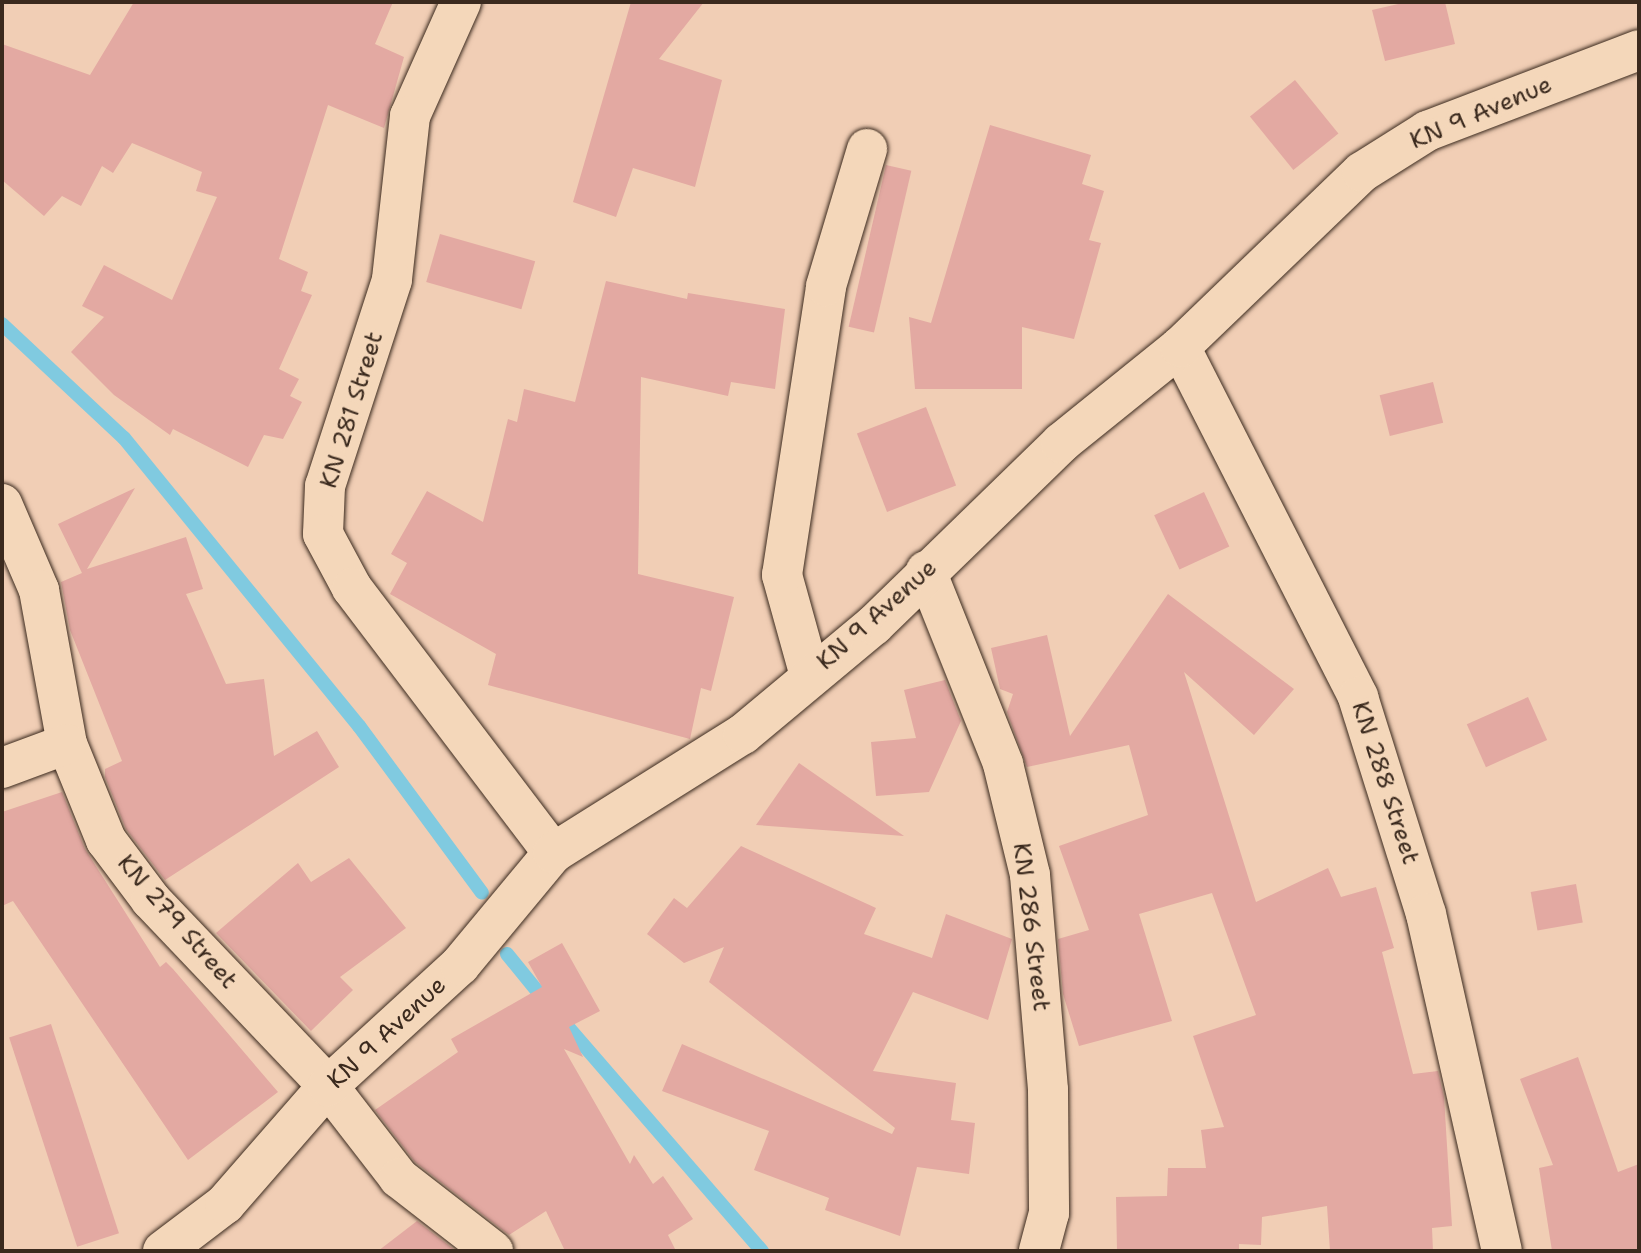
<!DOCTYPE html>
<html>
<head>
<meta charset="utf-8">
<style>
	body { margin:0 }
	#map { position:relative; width:1641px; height:1253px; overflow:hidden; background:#f1ceb5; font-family:"Shantell Sans",sans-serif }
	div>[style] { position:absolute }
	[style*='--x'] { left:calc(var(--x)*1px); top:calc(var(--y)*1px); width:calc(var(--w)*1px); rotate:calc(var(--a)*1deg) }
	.stream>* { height:14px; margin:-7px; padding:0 7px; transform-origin:7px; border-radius:7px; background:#80cae0 }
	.building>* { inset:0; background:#e3a9a2; transform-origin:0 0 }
	.roads { filter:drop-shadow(0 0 2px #3b2a1e) drop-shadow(0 0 2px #3b2a1e) }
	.street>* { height:40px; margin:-20px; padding:0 20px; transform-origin:20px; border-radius:20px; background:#f4d7ba }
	span { translate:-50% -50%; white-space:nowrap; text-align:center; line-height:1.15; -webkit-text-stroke:8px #f4d7ba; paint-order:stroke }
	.street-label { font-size:24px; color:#3b2a1e }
	.frame { position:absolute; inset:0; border:4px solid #3b2a1e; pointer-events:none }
</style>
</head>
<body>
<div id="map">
	<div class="stream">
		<i style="--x:2;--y:324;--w:167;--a:43.1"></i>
		<i style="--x:124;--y:438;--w:372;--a:50.8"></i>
		<i style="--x:359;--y:726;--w:207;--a:53.6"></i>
		<i style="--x:507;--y:954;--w:63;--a:50.8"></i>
		<i style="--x:561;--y:1019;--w:307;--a:49.1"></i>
	</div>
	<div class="building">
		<i style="clip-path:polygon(134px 2px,393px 2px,375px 44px,404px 57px,384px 128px,328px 105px,279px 259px,308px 272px,301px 291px,312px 295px,279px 369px,299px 379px,290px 396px,302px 402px,283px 439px,264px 435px,248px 467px,173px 429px,170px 435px,114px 395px,71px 352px,104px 317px,82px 306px,104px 265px,172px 300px,217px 197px,196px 191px,202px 172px,132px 143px,113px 173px,102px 166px,81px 206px,62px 196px,44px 216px,2px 180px,2px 44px,90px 75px)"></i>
		<i style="clip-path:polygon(631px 2px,704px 2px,659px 59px,722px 80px,695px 187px,633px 168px,616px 217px,573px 202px)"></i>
		<i style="clip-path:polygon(1407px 2px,1445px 2px,1455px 44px,1385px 61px,1372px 10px)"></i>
		<i style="left:1295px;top:80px;width:69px;height:58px;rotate:51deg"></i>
		<i style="clip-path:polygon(990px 125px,1091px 155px,1082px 184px,1104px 191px,1089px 240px,1101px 243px,1074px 339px,1022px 327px,1022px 389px,915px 389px,909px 317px,931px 323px)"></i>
		<i style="left:886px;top:165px;width:26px;height:166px;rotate:13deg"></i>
		<i style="left:440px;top:234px;width:99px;height:50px;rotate:16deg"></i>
		<i style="clip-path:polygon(606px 281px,687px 299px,688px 293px,785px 309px,775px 389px,731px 382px,728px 396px,641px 377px,638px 574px,734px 597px,711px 691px,701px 688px,690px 739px,488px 685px,496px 654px,390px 594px,407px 563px,391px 554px,427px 491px,483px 522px,508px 419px,517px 422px,524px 389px,575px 402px)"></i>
		<i style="left:1433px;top:382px;width:42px;height:55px;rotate:76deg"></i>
		<i style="left:926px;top:407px;width:84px;height:74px;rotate:69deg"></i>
		<i style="clip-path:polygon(135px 488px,87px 569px,186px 537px,203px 589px,186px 594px,226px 684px,264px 679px,274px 756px,317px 731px,339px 767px,165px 880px,126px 829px,105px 777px,105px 769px,122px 761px,70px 630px,61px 582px,82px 573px,58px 524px)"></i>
		<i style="left:1204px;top:492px;width:60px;height:55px;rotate:65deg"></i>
		<i style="clip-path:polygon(1168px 594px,1294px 689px,1254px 735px,1184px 672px,1256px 902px,1328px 868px,1341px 897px,1376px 887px,1394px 948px,1382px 952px,1413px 1074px,1438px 1071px,1444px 1097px,1452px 1226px,1432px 1228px,1433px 1251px,1330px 1251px,1327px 1206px,1262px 1217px,1261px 1245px,1239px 1244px,1239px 1251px,1117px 1251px,1116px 1197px,1167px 1196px,1168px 1168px,1206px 1168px,1201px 1130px,1224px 1127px,1193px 1036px,1256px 1015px,1212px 893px,1139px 914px,1172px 1021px,1079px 1046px,1063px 994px,1058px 939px,1089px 930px,1059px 846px,1148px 815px,1129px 745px,1027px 767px,1007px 712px,1013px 694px,1000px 689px,991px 648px,1047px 635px,1070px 736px)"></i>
		<i style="clip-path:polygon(945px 680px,961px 721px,929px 792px,876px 796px,871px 742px,916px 738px,904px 690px)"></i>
		<i style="left:1528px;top:697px;width:47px;height:67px;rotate:66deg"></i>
		<i style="clip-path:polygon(799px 763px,904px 836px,756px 825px)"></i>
		<i style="clip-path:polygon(62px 792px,85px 849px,160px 967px,166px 962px,173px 969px,278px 1092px,188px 1160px,13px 901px,2px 906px,2px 812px)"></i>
		<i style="clip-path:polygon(741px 846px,876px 908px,864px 934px,932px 958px,946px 914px,1012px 939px,988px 1020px,913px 992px,873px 1071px,956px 1083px,951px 1120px,975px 1123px,969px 1174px,917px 1167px,900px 1236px,825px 1210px,829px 1198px,754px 1170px,769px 1131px,662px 1091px,682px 1044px,892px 1134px,895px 1128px,709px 982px,724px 947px,684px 963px,647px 934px,674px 898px,687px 908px)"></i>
		<i style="clip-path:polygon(349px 858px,406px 928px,340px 977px,353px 990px,311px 1031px,216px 933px,298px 863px,311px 882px)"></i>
		<i style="left:1576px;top:884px;width:39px;height:46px;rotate:80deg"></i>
		<i style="clip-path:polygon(562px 943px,600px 1011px,569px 1027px,583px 1057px,564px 1049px,630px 1164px,634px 1155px,653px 1184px,663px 1176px,693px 1219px,668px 1235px,676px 1251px,565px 1251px,546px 1211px,509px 1235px,415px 1162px,375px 1110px,458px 1052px,451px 1039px,542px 987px,528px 962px)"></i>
		<i style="left:51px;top:1024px;width:220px;height:44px;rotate:72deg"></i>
		<i style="clip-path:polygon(1578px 1057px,1618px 1172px,1639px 1164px,1639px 1251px,1552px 1251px,1539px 1168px,1553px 1165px,1520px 1079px)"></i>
		<i style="clip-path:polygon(417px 1221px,456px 1251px,378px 1251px)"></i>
	</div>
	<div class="roads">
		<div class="street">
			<i style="--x:461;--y:2;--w:125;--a:114.1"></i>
			<i style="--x:410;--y:116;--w:165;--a:96.3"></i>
			<i style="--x:392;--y:280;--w:217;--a:108"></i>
			<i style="--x:325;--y:486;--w:48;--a:92.4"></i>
			<i style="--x:323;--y:534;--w:61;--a:61.8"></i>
			<i style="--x:352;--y:588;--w:333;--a:52.8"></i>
			<i style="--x:1180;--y:347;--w:393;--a:63"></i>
			<i style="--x:1358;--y:697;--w:227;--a:72.6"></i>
			<i style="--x:1426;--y:914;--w:345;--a:77.3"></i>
			<i style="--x:2;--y:504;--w:94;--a:66.7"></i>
			<i style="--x:39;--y:590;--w:157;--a:79.7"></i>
			<i style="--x:67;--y:744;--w:104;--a:67.9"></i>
			<i style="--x:106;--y:840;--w:75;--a:53.1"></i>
			<i style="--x:151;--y:900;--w:257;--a:46.4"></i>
			<i style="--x:328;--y:1086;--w:116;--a:52.3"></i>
			<i style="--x:399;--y:1178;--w:119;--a:37.8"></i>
			<i style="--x:926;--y:571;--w:208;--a:68.2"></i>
			<i style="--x:1003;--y:764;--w:114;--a:76.3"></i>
			<i style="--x:1030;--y:875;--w:216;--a:85.2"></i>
			<i style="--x:1048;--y:1090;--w:123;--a:89.5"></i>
			<i style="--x:1049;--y:1213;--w:39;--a:105"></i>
			<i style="--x:810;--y:676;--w:105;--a:-105.5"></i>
			<i style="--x:782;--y:575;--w:292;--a:-81.3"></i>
			<i style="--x:826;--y:286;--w:143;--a:-73.3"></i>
			<i style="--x:2;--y:768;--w:69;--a:-20.3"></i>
			<i style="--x:163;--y:1251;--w:78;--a:-37.2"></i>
			<i style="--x:225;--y:1204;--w:157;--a:-48.9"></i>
			<i style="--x:328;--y:1086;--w:179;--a:-42.5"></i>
			<i style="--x:460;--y:965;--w:146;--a:-50.3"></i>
			<i style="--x:553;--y:853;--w:224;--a:-32.1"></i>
			<i style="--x:743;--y:734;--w:170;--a:-39.8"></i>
			<i style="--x:874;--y:625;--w:261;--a:-44.2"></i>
			<i style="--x:1061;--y:443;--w:153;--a:-38.9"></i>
			<i style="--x:1180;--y:347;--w:252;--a:-43.9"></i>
			<i style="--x:1362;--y:172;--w:77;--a:-32.2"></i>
			<i style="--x:1427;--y:131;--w:227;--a:-20.9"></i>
		</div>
	</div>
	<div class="street-label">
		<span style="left:1481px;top:113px;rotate:-23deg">KN 9 Avenue</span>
		<span style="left:352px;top:410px;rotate:-73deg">KN 281 Street</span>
		<span style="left:877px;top:615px;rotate:-42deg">KN 9 Avenue</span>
		<span style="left:1385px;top:783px;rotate:72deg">KN 288 Street</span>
		<span style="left:177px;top:922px;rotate:49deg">KN 279 Street</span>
		<span style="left:1031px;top:927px;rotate:83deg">KN 286 Street</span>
		<span style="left:387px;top:1033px;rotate:-43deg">KN 9 Avenue</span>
	</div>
	<div class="frame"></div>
</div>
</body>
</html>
